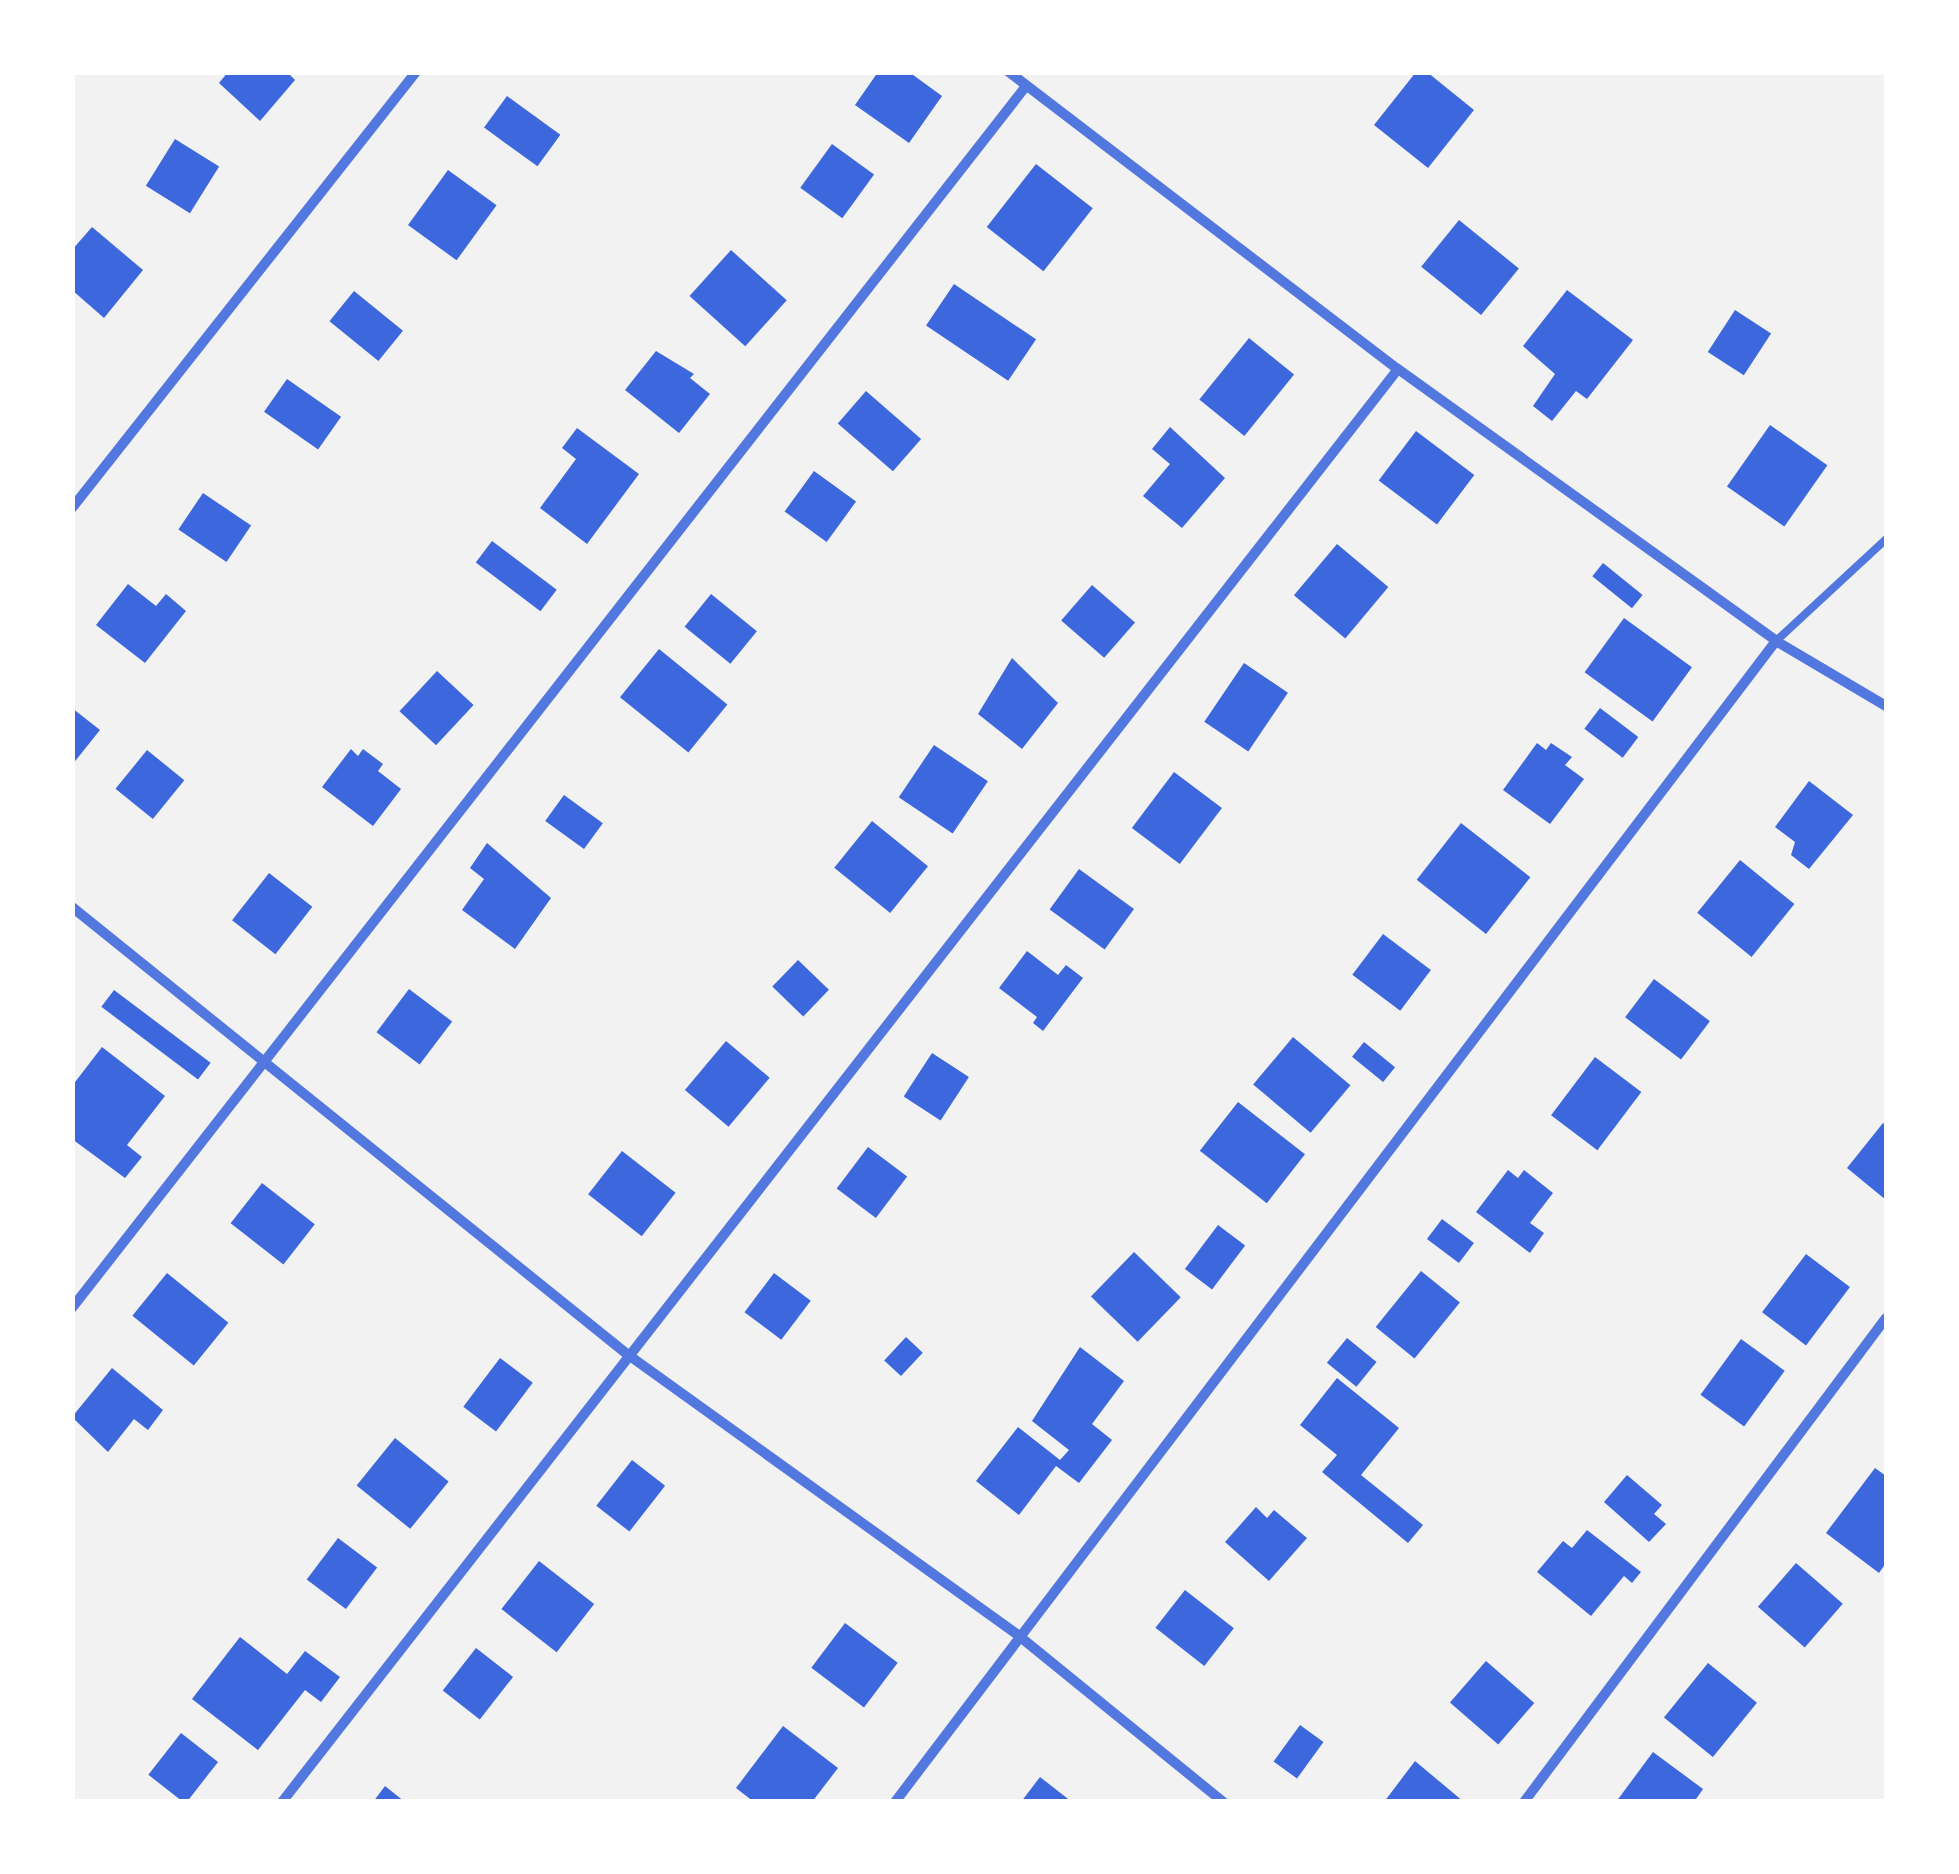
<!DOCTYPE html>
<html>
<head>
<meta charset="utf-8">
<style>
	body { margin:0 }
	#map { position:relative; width:1959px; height:1874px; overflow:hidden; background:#f2f2f2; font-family:"Fira Sans",sans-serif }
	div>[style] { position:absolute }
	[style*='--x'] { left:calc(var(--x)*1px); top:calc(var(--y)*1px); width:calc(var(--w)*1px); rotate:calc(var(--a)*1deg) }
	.building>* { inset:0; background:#3d67dc; transform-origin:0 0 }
	.service>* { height:8px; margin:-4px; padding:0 4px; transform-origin:4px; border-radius:4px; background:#5277de }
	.minor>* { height:10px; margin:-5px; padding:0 5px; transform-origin:5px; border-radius:5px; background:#5277de }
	span { translate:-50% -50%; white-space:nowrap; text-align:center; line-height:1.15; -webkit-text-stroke:10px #fff; paint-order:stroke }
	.frame { position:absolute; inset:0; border:75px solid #fff; pointer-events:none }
</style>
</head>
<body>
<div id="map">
	<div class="building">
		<i style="clip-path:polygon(228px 72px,287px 72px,295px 80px,260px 121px,219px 83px)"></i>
		<i style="clip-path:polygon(878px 72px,909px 72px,942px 96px,909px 143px,855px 105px)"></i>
		<i style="clip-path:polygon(1416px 72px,1427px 72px,1474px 110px,1428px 168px,1374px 125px)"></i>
		<i style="left:507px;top:96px;width:66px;height:39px;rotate:36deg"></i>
		<i style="left:175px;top:139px;width:52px;height:55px;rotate:32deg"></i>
		<i style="left:832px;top:144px;width:52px;height:54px;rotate:36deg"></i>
		<i style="left:1036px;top:164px;width:72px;height:80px;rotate:38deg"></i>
		<i style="left:448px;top:170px;width:60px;height:68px;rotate:36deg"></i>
		<i style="left:1459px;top:220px;width:77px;height:60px;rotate:39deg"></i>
		<i style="clip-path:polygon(92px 227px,143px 270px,104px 318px,72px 290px,72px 250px)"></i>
		<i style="left:731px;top:250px;width:75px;height:62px;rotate:42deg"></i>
		<i style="left:954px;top:284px;width:99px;height:50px;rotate:34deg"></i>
		<i style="clip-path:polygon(1567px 290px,1633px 340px,1587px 399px,1576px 391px,1552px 421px,1533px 406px,1555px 374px,1523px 346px)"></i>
		<i style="left:354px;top:291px;width:63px;height:39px;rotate:39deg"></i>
		<i style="left:1735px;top:310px;width:43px;height:50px;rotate:33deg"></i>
		<i style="left:1249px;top:338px;width:58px;height:79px;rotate:39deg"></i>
		<i style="clip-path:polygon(656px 351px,694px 374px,690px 378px,710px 394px,679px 433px,625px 390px)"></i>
		<i style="left:287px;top:379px;width:66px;height:40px;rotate:35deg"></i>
		<i style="left:866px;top:391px;width:73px;height:43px;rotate:41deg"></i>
		<i style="left:1770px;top:425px;width:70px;height:75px;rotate:35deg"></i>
		<i style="clip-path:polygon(1170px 427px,1225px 478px,1182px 528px,1143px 496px,1170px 464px,1152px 449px)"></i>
		<i style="clip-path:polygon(577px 428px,639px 474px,587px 544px,540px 508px,576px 459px,562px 448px)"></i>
		<i style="left:1416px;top:431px;width:73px;height:62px;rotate:37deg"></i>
		<i style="left:814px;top:471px;width:52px;height:50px;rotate:36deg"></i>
		<i style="left:203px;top:493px;width:58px;height:44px;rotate:34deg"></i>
		<i style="left:492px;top:541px;width:81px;height:27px;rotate:37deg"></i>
		<i style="left:1337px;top:544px;width:67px;height:67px;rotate:40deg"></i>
		<i style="left:1603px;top:563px;width:51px;height:17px;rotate:39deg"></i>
		<i style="clip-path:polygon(128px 584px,156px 606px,166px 594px,186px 611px,145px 663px,96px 625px)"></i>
		<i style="left:1092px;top:585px;width:57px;height:47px;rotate:41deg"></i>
		<i style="left:711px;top:594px;width:59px;height:42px;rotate:39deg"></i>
		<i style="left:1624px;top:618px;width:84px;height:67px;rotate:36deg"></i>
		<i style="left:659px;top:649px;width:88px;height:62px;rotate:39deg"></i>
		<i style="clip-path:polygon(1012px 658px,1058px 703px,1022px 749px,978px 714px)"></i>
		<i style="left:1244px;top:663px;width:53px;height:71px;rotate:34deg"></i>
		<i style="left:437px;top:671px;width:50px;height:55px;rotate:43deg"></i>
		<i style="clip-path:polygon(72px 708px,100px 730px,72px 765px)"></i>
		<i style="left:1600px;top:708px;width:48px;height:26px;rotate:37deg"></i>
		<i style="clip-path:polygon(1537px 743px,1546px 750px,1551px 743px,1572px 757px,1565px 765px,1584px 779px,1550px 824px,1503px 790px)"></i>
		<i style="left:934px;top:745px;width:65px;height:63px;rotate:34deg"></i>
		<i style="clip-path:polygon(351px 749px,358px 756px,363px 749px,383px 764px,378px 771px,401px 789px,373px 826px,322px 787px)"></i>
		<i style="left:147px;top:750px;width:48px;height:50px;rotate:39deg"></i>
		<i style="left:1174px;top:772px;width:60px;height:70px;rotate:37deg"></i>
		<i style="clip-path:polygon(1809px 781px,1853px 815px,1809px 869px,1791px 855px,1795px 842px,1775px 827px)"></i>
		<i style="left:564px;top:795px;width:48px;height:32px;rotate:36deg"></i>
		<i style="left:872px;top:821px;width:72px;height:60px;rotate:39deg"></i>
		<i style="left:1461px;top:823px;width:88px;height:72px;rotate:38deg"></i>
		<i style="clip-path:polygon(487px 843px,551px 898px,515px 949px,462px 910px,484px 879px,470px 868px)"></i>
		<i style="left:1740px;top:860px;width:70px;height:68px;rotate:39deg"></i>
		<i style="left:1079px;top:869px;width:68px;height:50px;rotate:36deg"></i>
		<i style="left:269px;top:873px;width:55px;height:60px;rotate:38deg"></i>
		<i style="left:1383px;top:934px;width:60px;height:51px;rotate:37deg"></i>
		<i style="clip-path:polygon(1027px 951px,1058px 975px,1066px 965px,1083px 978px,1043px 1031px,1033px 1023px,1037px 1017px,999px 988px)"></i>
		<i style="left:798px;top:960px;width:43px;height:37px;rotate:44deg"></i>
		<i style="left:1654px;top:979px;width:70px;height:48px;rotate:37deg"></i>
		<i style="left:409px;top:989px;width:54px;height:54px;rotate:37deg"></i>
		<i style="left:114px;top:990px;width:121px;height:21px;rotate:37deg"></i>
		<i style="left:1293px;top:1037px;width:75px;height:62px;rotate:40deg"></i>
		<i style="left:726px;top:1041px;width:57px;height:64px;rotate:40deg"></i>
		<i style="left:1364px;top:1042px;width:40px;height:19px;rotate:39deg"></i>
		<i style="clip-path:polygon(102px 1047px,165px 1096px,127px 1145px,142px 1157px,125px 1178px,72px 1139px,72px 1086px)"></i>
		<i style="left:932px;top:1053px;width:44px;height:52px;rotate:33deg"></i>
		<i style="left:1595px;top:1057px;width:58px;height:73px;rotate:37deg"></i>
		<i style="left:1238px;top:1102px;width:85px;height:62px;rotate:38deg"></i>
		<i style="clip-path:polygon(1883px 1123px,1886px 1126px,1886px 1200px,1847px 1168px)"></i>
		<i style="left:868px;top:1147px;width:49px;height:52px;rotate:37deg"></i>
		<i style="left:622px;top:1151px;width:68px;height:55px;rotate:38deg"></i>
		<i style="clip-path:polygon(1508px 1170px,1518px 1178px,1524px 1170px,1553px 1193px,1530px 1223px,1544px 1233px,1530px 1253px,1476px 1212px)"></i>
		<i style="left:262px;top:1183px;width:67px;height:51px;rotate:38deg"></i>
		<i style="left:1442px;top:1219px;width:40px;height:25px;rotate:37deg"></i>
		<i style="left:1218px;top:1225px;width:34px;height:55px;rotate:37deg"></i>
		<i style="left:1134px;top:1252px;width:65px;height:62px;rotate:44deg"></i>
		<i style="left:1806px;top:1254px;width:55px;height:73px;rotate:37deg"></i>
		<i style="left:1421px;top:1271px;width:50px;height:72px;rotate:39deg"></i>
		<i style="left:167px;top:1273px;width:79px;height:55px;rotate:39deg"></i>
		<i style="left:774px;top:1273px;width:46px;height:49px;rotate:37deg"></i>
		<i style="left:906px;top:1337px;width:23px;height:32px;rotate:43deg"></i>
		<i style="left:1347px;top:1338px;width:38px;height:32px;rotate:39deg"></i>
		<i style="left:1741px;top:1339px;width:54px;height:69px;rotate:36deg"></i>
		<i style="clip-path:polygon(1080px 1347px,1124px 1381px,1092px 1424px,1112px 1440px,1079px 1483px,1056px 1466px,1019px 1515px,976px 1481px,1018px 1427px,1060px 1460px,1069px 1450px,1032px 1421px)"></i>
		<i style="left:500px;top:1358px;width:41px;height:61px;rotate:37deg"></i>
		<i style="clip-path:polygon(112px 1368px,163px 1410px,148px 1430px,134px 1419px,108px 1452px,72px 1417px)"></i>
		<i style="clip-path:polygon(1337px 1378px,1399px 1428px,1361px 1475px,1423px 1525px,1408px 1543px,1322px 1472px,1337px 1455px,1300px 1425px)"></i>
		<i style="left:395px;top:1438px;width:69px;height:61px;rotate:39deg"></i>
		<i style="left:632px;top:1460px;width:42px;height:58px;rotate:38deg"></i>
		<i style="clip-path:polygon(1875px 1468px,1886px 1476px,1886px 1563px,1879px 1573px,1826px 1533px)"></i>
		<i style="clip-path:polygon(1627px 1475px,1662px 1505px,1654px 1514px,1666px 1524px,1649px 1542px,1604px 1502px)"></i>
		<i style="clip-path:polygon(1256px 1507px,1267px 1518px,1274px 1510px,1307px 1538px,1269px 1581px,1225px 1542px)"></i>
		<i style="clip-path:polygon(1587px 1530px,1641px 1572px,1632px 1583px,1624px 1576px,1591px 1616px,1537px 1572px,1563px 1541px,1572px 1548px)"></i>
		<i style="left:338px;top:1538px;width:49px;height:52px;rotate:37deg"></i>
		<i style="left:539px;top:1561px;width:70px;height:61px;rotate:38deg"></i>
		<i style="left:1796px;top:1563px;width:62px;height:58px;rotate:41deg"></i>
		<i style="left:1185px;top:1590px;width:62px;height:48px;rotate:38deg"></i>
		<i style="left:845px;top:1623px;width:66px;height:56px;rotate:37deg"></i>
		<i style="clip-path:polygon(240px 1637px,287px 1674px,305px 1651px,340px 1677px,321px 1702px,305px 1690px,258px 1750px,192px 1699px)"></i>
		<i style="left:476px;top:1648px;width:47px;height:54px;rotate:38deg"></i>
		<i style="left:1486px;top:1661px;width:64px;height:55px;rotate:41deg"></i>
		<i style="left:1708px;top:1663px;width:63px;height:70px;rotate:39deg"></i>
		<i style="left:1300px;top:1725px;width:29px;height:45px;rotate:36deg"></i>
		<i style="clip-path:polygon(783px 1726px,838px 1768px,812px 1802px,754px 1802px,736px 1788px)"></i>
		<i style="left:181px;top:1733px;width:47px;height:53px;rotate:38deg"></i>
		<i style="clip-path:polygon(1653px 1752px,1703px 1789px,1694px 1802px,1616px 1802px)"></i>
		<i style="clip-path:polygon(1415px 1761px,1464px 1802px,1384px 1802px)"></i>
		<i style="clip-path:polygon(1040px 1777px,1072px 1802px,1021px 1802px)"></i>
		<i style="clip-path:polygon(385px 1786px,405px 1802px,373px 1802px)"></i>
	</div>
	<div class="service">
		<i style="--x:1776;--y:641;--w:150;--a:-42.8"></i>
	</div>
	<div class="minor">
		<i style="--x:1009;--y:72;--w:489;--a:37.4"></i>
		<i style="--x:1398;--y:369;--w:466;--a:35.7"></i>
		<i style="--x:1776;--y:641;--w:128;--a:30.6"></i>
		<i style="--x:72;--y:508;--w:555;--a:-51.73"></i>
		<i style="--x:72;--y:907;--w:713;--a:38.85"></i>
		<i style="--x:627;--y:1354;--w:483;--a:35.7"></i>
		<i style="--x:1019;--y:1636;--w:263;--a:39.1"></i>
		<i style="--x:72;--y:1308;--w:1550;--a:-52.02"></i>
		<i style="--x:282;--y:1802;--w:1816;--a:-52.09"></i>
		<i style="--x:895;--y:1802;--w:1457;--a:-52.81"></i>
		<i style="--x:1524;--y:1802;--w:604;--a:-53.21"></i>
	</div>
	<div class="frame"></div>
</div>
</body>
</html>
